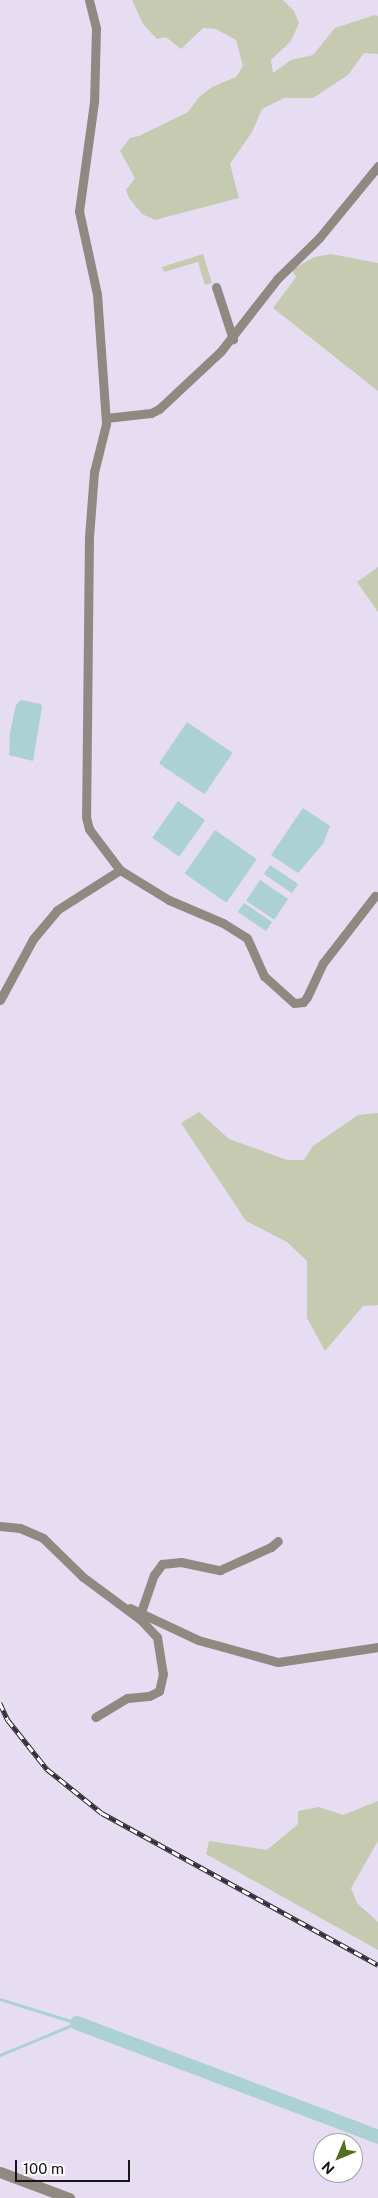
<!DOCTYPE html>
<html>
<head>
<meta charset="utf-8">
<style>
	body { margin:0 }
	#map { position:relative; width:378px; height:2198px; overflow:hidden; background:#e6ddf2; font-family:"Public Sans",sans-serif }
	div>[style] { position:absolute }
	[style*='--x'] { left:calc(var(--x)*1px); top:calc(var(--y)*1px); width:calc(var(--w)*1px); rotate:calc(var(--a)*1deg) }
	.green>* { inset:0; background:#c6cab0 }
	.water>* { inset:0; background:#abd1d2; transform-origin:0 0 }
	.stream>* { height:2.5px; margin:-1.25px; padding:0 1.25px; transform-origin:1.25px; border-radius:1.25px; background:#abd1d2 }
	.river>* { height:14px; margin:-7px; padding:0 7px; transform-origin:7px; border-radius:7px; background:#abd1d2 }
	.minor>* { height:9px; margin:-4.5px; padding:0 4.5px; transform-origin:4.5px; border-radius:4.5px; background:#908982 }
	.tertiary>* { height:11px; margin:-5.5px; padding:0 5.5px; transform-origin:5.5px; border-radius:5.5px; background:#908982 }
	.rail>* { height:4.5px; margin-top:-2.25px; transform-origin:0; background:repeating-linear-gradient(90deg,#fff 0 8px,#302d35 0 16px); box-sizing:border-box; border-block:1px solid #302d35 }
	span { translate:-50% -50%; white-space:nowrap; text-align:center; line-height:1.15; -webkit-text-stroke:4px #fff; paint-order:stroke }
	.north { position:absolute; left:313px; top:2133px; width:50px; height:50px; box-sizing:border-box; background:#fff; border:1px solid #a2a1a4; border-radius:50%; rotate:225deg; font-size:14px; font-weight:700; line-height:20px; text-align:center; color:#17141b }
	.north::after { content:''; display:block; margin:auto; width:18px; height:22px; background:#546f23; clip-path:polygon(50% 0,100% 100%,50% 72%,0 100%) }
	.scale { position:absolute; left:15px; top:2160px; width:115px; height:22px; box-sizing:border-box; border:2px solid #17141b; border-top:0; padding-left:6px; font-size:15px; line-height:18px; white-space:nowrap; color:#17141b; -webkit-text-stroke:4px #fff; paint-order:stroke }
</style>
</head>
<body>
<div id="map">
	<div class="green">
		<i style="clip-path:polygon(132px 0,283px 0,294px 11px,299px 23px,291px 41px,271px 60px,273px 73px,291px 60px,313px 55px,335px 28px,375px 15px,378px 16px,378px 54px,364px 53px,348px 75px,313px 98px,284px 98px,262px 109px,252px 132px,230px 164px,239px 198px,155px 220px,142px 214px,129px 198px,126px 190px,135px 178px,120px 151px,130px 138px,139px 136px,188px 112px,199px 97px,212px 87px,236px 77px,243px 66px,236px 40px,216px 29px,203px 28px,181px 49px,166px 37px,157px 39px,143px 24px)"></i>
		<i style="clip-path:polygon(203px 254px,212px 283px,205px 285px,198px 262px,164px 272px,162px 267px)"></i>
		<i style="clip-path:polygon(331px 254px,378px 263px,378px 391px,273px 308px,296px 277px,292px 270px,314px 257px)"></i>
		<i style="clip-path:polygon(378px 567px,378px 612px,357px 582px)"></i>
		<i style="clip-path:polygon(199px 1112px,229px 1139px,287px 1160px,304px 1160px,313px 1146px,358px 1115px,378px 1113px,378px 1305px,363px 1306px,325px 1351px,307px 1318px,307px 1261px,287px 1242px,246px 1221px,181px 1123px)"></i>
		<i style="clip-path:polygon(378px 1801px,378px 1841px,351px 1888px,357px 1903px,378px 1922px,378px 1950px,206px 1854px,209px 1841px,267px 1850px,298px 1824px,298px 1811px,319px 1807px,343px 1815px)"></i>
	</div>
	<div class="water">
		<i style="clip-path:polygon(21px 700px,41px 704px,42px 707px,33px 761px,9px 755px,10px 732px,16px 705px)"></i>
		<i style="left:187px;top:722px;width:55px;height:50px;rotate:34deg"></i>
		<i style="left:178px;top:801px;width:33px;height:45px;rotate:35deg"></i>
		<i style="clip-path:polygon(303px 808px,330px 826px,323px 844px,298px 873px,271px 855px)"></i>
		<i style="left:215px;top:830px;width:51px;height:53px;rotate:35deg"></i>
		<i style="left:270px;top:865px;width:34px;height:11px;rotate:34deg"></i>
		<i style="left:260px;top:880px;width:34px;height:25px;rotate:34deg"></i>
		<i style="left:244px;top:903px;width:34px;height:11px;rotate:34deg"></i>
	</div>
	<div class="stream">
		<i style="--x:0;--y:1999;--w:81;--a:17.3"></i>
		<i style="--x:0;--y:2055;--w:83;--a:-22.6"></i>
	</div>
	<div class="river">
		<i style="--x:77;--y:2023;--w:322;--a:20.7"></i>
	</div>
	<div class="minor">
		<i style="--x:89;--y:0;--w:29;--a:76"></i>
		<i style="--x:96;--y:28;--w:74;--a:91.5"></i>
		<i style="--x:94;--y:102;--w:110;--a:97.8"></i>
		<i style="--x:79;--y:211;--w:85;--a:77.8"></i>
		<i style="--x:97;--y:294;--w:130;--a:86"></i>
		<i style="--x:106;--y:424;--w:49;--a:104"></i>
		<i style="--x:94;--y:472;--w:65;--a:94.4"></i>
		<i style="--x:89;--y:537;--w:280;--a:90.6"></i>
		<i style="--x:86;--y:817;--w:12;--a:76"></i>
		<i style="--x:89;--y:829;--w:51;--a:52.9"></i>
		<i style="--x:120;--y:870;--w:57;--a:31.5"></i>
		<i style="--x:169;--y:900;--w:59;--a:23.1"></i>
		<i style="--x:223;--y:923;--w:28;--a:32"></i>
		<i style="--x:247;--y:938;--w:42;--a:65.9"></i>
		<i style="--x:264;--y:976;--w:40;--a:42"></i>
		<i style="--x:294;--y:1003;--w:9;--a:-6"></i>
		<i style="--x:303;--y:1002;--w:6;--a:-51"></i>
		<i style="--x:307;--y:997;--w:38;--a:-65"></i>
		<i style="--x:323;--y:963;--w:85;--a:-52.2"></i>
		<i style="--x:216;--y:287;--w:55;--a:71.9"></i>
		<i style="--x:106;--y:418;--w:45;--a:-6.3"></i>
		<i style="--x:151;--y:413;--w:9;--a:-27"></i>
		<i style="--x:159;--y:409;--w:85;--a:-43.1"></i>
		<i style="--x:221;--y:351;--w:91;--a:-52.1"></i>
		<i style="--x:277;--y:279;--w:59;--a:-44.3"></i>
		<i style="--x:319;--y:238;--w:93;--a:-50.7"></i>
		<i style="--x:0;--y:1000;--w:69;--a:-61.6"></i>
		<i style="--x:33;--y:939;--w:38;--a:-50"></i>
		<i style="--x:57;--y:910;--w:75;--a:-32.4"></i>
		<i style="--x:0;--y:1526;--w:20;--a:6"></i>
		<i style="--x:20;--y:1528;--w:25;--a:23"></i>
		<i style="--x:43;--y:1538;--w:56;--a:44.3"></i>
		<i style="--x:83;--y:1577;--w:72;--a:36.6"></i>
		<i style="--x:141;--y:1620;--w:23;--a:47"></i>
		<i style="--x:157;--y:1637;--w:37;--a:81"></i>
		<i style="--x:163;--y:1674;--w:17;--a:103"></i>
		<i style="--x:159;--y:1691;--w:11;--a:153"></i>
		<i style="--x:149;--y:1696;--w:22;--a:175"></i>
		<i style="--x:127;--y:1698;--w:37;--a:149"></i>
		<i style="--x:130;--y:1608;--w:75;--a:25.2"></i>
		<i style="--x:198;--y:1640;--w:83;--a:15.4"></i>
		<i style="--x:278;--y:1662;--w:101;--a:-8.5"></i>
		<i style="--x:141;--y:1612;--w:39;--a:-71"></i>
		<i style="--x:154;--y:1575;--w:14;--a:-54"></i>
		<i style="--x:162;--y:1564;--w:19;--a:-6"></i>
		<i style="--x:181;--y:1562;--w:40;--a:12"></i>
		<i style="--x:220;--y:1570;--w:56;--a:-24.3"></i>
		<i style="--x:271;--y:1547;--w:9;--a:-41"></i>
	</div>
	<div class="tertiary">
		<i style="--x:0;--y:2172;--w:74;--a:20.6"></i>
	</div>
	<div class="rail">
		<i style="--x:0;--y:1703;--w:19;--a:65"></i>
		<i style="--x:8;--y:1720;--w:63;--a:51.5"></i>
		<i style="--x:47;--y:1769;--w:70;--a:38.7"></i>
		<i style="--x:102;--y:1813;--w:315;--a:28.8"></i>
	</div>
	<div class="north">N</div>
	<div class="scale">100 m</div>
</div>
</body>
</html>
